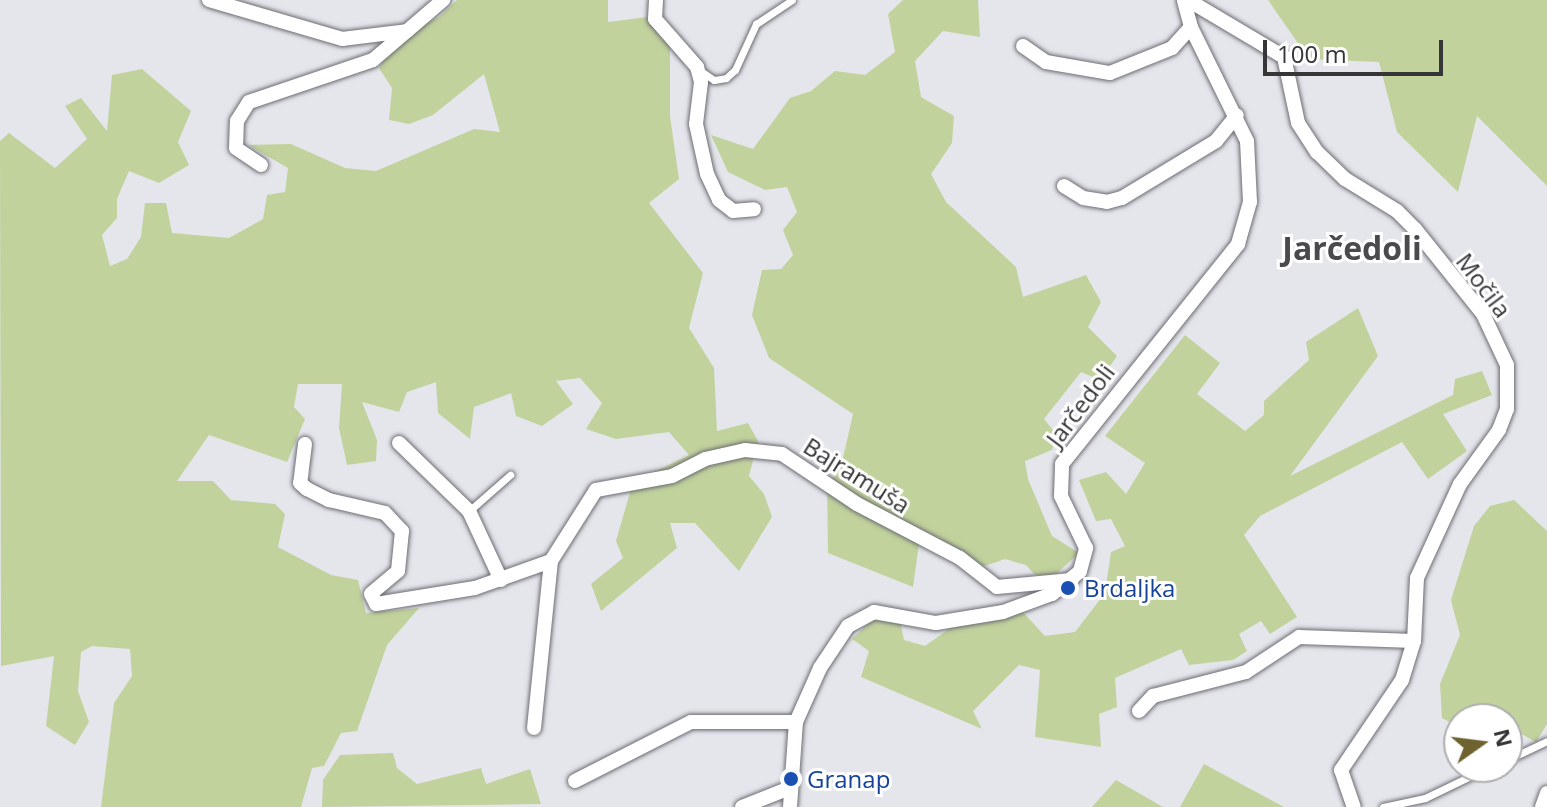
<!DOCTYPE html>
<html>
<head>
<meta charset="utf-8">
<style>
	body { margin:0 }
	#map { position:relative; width:1547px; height:807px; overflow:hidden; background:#e5e6ec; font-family:"Open Sans",sans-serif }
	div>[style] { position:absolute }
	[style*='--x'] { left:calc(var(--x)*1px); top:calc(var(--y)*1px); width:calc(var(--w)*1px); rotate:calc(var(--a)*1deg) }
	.green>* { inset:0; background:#c1d29d }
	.roads { filter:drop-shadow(0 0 2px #6c6c72) drop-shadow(0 0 2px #6c6c72) }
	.service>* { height:7px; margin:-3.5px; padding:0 3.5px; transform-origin:3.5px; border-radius:3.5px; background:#fff }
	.minor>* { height:14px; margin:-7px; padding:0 7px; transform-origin:7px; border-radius:7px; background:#fff }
	.dots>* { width:22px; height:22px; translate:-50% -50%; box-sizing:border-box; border:4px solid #fff; border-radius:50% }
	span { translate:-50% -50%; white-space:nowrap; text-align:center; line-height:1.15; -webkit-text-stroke:6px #fff; paint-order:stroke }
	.street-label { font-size:24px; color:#363638 }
	.transit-label { font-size:24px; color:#164399 }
	.left { translate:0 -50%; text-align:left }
	.district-label { font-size:32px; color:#49494e; font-weight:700 }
	.north { position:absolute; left:1443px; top:703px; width:80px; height:80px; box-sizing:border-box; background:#fff; border:2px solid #afafaf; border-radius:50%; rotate:76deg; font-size:22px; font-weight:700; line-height:32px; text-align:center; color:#363638 }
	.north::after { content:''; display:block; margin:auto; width:28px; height:36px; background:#6e622f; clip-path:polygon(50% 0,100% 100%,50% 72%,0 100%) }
	.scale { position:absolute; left:1263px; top:40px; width:180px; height:36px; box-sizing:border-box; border:4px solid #363638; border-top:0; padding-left:10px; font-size:24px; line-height:28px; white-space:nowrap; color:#363638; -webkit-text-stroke:6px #fff; paint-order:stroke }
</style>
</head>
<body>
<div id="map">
	<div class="green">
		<i style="clip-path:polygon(457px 0,608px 0,608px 22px,647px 17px,670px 45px,670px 116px,679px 179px,649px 203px,703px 273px,689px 328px,714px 368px,717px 431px,748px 423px,758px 441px,749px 476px,764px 494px,772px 517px,739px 571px,695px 523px,670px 523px,677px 548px,601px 611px,591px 584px,623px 558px,616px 541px,633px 482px,689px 455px,669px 432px,616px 439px,586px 429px,602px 403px,580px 378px,556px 381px,573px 404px,542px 426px,516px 416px,511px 393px,474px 407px,470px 439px,438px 413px,436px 382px,407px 392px,399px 412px,362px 402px,377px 440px,376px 461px,347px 465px,339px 428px,342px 384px,298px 384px,294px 407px,305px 419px,287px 462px,209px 435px,177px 481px,213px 481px,231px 500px,275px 504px,285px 514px,278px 547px,331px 575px,358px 580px,366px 613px,419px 608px,387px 645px,357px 731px,341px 733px,324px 766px,312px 768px,301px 807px,101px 807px,114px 703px,132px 676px,130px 649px,92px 646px,81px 652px,78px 691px,89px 722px,75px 745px,46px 726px,54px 656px,1px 666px,0 141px,9px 133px,55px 168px,87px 139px,65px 106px,81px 98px,107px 131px,112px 75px,142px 69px,191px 111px,178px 142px,189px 165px,159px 183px,129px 171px,117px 199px,117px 218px,102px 235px,110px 266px,127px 259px,141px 237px,145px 203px,166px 203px,172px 233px,229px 238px,263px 219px,267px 195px,285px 192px,288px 168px,248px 145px,291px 144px,345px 168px,376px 171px,474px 129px,500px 132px,484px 74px,433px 115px,409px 124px,389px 120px,392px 88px,379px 68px,399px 38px,439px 17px)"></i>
		<i style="clip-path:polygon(903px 0,978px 0,980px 37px,943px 31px,915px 61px,921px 97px,954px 116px,952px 143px,931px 174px,946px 202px,1016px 267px,1023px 297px,1086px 275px,1101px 302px,1088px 327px,1117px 356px,1100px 380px,1081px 372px,1044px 419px,1057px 435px,1052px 450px,1025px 461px,1028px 479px,1052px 536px,1079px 553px,1055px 575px,1035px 575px,1026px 565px,1005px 559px,970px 571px,920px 537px,913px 587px,828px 553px,827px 483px,840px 471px,853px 414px,769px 358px,752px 315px,762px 270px,781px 269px,793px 255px,783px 230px,797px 212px,787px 187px,765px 190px,728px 172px,711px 135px,753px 149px,790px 98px,811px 91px,835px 71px,865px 75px,895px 52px,888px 14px)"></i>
		<i style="clip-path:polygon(1268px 0,1547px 0,1547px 186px,1477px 116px,1458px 192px,1397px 132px,1379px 62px,1309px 59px)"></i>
		<i style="clip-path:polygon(1358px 308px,1378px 356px,1290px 476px,1453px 395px,1455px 379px,1482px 371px,1492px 395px,1443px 414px,1467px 451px,1428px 479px,1402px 442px,1260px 516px,1244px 535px,1297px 617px,1270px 634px,1261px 621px,1239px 634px,1247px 651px,1233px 660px,1189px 665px,1181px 649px,1115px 678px,1117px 707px,1099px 714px,1101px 747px,1035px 737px,1040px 670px,1019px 665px,973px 711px,982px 729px,861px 677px,869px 651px,852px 639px,872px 620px,900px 621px,904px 640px,925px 646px,953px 626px,1021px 610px,1045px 636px,1075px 632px,1105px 593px,1111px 552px,1125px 546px,1111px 519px,1096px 521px,1079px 480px,1106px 472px,1126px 494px,1145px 463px,1105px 436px,1185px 335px,1220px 363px,1197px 394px,1245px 431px,1264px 415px,1264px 401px,1309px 360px,1306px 342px)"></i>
		<i style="clip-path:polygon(1514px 500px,1547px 531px,1547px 724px,1536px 742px,1516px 731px,1514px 748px,1507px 749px,1507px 719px,1459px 719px,1459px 727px,1442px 718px,1440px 684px,1460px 635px,1451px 600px,1474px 526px,1490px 506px)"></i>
		<i style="clip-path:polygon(393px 753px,397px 768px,417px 784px,481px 768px,486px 784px,530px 769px,541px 804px,322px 807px,323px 780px,340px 755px)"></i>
		<i style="clip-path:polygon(1204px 764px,1284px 807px,1180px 807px)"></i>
		<i style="clip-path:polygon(1116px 780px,1163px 807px,1092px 807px)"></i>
	</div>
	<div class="roads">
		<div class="service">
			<i style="--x:698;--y:69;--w:19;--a:35"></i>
			<i style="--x:714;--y:80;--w:12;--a:-9"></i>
			<i style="--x:726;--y:78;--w:12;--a:-42"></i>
			<i style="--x:735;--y:70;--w:51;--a:-65.5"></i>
			<i style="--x:756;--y:24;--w:43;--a:-33.7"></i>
			<i style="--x:469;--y:511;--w:55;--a:-41.3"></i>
			<i style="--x:1507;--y:760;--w:44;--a:-25.4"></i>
			<i style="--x:1383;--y:807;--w:43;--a:-12.1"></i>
			<i style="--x:1425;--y:798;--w:71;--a:-25.8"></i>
		</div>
		<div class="minor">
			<i style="--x:209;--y:0;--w:139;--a:16.3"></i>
			<i style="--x:342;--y:39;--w:65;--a:-7"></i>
			<i style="--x:407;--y:31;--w:48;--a:-40.7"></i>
			<i style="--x:656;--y:0;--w:19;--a:93"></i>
			<i style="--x:655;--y:19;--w:64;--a:48.8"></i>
			<i style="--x:697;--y:67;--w:16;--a:75"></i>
			<i style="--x:701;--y:82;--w:42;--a:96.8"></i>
			<i style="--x:696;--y:124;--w:51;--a:77.6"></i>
			<i style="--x:707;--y:174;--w:29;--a:65"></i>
			<i style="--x:719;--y:200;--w:18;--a:38"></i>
			<i style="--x:733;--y:211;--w:21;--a:-5"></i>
			<i style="--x:1188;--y:0;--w:112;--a:30.7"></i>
			<i style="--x:1284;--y:57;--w:67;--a:78"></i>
			<i style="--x:1298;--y:123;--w:35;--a:57"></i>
			<i style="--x:1317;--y:152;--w:39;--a:44"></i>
			<i style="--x:1345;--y:179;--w:61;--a:31.6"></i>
			<i style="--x:1397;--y:211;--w:25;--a:45"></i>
			<i style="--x:1415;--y:229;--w:109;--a:51.3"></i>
			<i style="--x:1483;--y:314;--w:56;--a:64.8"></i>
			<i style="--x:1507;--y:365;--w:44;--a:90"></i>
			<i style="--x:1507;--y:409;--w:22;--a:111"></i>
			<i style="--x:1499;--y:430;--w:67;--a:125.8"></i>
			<i style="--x:1460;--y:484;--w:103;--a:114.6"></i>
			<i style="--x:1417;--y:578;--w:63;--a:92.7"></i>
			<i style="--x:1414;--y:641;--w:41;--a:107.1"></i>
			<i style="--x:1402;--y:680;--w:109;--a:124.1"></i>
			<i style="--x:1341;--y:770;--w:39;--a:71"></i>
			<i style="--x:1023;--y:46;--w:28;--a:35"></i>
			<i style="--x:1046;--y:62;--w:65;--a:9.8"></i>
			<i style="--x:1110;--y:73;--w:67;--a:-22"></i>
			<i style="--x:1172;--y:48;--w:28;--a:-48"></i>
			<i style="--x:261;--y:165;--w:30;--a:-146"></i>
			<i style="--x:236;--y:148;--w:27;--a:-88"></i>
			<i style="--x:237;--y:121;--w:22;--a:-58"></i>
			<i style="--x:249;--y:102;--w:131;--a:-18.7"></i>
			<i style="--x:373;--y:60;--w:45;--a:-40.5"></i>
			<i style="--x:1064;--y:186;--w:22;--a:32"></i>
			<i style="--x:1083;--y:198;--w:24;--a:9"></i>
			<i style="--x:1107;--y:202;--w:16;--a:-15"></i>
			<i style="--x:1122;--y:198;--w:110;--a:-31.2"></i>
			<i style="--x:1216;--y:141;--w:33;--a:-51"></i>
			<i style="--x:399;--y:443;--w:98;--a:44.2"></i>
			<i style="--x:469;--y:511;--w:76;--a:65.1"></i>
			<i style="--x:305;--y:444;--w:39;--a:97"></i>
			<i style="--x:300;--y:483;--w:9;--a:41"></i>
			<i style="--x:307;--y:489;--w:25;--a:27"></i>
			<i style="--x:329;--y:500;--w:57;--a:13.1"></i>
			<i style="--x:385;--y:513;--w:25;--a:47"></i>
			<i style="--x:402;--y:531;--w:40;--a:95.7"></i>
			<i style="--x:398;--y:571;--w:35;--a:140"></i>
			<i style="--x:371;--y:594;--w:11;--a:63"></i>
			<i style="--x:376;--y:604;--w:100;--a:-9.2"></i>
			<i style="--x:475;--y:588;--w:81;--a:-19.6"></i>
			<i style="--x:551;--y:561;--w:84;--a:-57.6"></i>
			<i style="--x:596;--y:490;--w:77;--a:-10.4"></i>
			<i style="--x:672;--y:476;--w:37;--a:-27"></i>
			<i style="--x:705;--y:459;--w:41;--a:-12.7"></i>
			<i style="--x:745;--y:450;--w:37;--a:6"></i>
			<i style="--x:782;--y:454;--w:90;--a:33.7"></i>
			<i style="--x:857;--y:504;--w:116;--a:27.7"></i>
			<i style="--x:960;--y:558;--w:47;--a:38.1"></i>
			<i style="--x:997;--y:587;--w:75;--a:-5.3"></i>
			<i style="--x:1139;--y:711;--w:21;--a:-47"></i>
			<i style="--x:1153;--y:696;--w:96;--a:-14.5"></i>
			<i style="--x:1246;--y:672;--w:64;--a:-33.4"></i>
			<i style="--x:1299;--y:637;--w:115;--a:2"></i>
			<i style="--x:534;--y:728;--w:168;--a:-84.2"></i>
			<i style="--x:575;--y:781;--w:130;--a:-27"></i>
			<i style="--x:691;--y:722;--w:105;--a:0"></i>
			<i style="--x:742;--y:807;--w:52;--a:-21.6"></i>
			<i style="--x:790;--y:807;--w:85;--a:-86"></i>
			<i style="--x:796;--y:722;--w:59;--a:-66"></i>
			<i style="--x:820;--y:668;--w:50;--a:-56.3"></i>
			<i style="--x:848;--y:626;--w:30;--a:-28"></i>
			<i style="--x:874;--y:612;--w:63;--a:10.1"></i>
			<i style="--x:936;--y:623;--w:68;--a:-9.3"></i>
			<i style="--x:1003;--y:612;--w:52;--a:-20.2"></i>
			<i style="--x:1052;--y:594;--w:36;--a:-39"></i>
			<i style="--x:1080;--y:571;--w:24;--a:-75"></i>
			<i style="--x:1086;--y:548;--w:58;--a:-115.7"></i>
			<i style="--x:1061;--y:496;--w:32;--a:-88"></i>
			<i style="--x:1062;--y:464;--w:282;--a:-51.3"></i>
			<i style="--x:1238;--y:244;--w:44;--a:-74.1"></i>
			<i style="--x:1250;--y:202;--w:61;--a:-92.8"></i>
			<i style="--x:1247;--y:141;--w:127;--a:-116.2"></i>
			<i style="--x:1191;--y:27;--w:28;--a:-105"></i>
			<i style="--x:1542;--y:807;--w:15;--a:-70"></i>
		</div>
	</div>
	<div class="dots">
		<i style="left:1068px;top:588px;background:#1a4fb4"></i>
		<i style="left:791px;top:779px;background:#1a4fb4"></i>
	</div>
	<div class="street-label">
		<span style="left:1484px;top:285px;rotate:53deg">Močila</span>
		<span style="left:1080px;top:405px;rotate:-53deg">Jarčedoli</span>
		<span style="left:857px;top:475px;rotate:32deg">Bajramuša</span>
	</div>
	<div class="transit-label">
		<span class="left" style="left:1084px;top:588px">Brdaljka</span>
		<span class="left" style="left:807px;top:779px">Granap</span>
	</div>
	<div class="district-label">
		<span style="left:1352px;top:248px">Jarčedoli</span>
	</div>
	<div class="north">N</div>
	<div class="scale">100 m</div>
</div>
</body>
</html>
